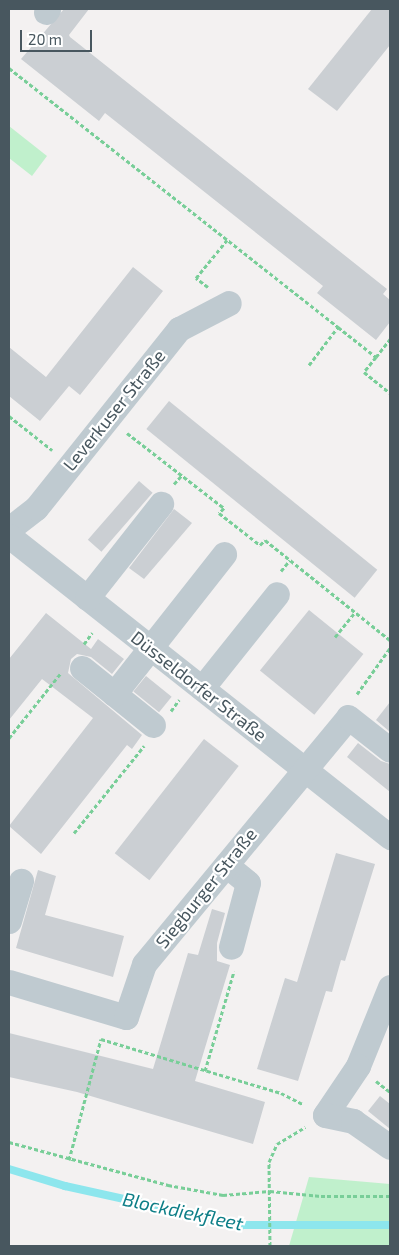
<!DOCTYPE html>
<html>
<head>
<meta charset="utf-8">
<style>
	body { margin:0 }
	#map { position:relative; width:399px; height:1255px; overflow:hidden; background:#f3f1f1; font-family:"Exo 2",sans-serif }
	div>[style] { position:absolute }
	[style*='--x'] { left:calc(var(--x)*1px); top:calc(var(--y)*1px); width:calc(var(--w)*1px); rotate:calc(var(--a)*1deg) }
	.green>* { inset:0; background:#c0f0cc }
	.stream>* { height:8px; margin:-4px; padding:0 4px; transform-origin:4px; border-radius:4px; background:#8de6ed }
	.building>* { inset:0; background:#cbcfd3; transform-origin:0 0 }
	.path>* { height:3px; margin-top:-1.5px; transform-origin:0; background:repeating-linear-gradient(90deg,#78ce98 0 4px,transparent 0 6.5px) }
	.minor>* { height:25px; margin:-12.5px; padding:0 12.5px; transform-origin:12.5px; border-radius:12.5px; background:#bfcad0 }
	span { translate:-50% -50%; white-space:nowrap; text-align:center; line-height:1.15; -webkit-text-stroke:4.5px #fff; paint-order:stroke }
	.street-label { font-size:18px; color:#48575f }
	.water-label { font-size:19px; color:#0d7e87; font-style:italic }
	.frame { position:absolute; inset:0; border:10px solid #48575f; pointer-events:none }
	.scale { position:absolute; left:20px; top:30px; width:72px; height:22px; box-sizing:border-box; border:2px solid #48575f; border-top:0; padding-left:6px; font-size:15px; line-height:18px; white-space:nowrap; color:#48575f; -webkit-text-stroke:4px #fff; paint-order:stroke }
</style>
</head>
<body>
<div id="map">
	<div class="green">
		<i style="clip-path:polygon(9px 126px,47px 156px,32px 176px,9px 158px)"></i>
		<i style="clip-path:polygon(309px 1177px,390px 1184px,390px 1246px,289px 1246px)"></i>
	</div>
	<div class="stream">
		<i style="--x:9;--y:1169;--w:59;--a:16.9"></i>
		<i style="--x:65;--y:1186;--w:182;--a:12.4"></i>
		<i style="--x:243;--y:1225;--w:147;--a:0"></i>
	</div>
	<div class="building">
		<i style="clip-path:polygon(64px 9px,89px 9px,69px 35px,70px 37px,387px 289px,383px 294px,390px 300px,390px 322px,376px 340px,317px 293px,323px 286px,105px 113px,99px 121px,21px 59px)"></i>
		<i style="clip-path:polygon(372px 9px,390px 9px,390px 45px,337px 111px,308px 89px)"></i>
		<i style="clip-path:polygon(133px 267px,163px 291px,80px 395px,69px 386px,40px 421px,9px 396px,9px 347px,46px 377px)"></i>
		<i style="left:169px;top:401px;width:268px;height:36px;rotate:39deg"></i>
		<i style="left:139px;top:481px;width:18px;height:78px;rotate:41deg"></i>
		<i style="clip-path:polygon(174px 509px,192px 523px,144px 579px,129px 568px)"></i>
		<i style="left:309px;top:610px;width:70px;height:78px;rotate:39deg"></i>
		<i style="clip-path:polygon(46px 613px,91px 649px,98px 639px,124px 659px,112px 674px,91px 657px,77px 654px,71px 659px,68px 673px,142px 735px,132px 749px,127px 745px,41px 854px,9px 826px,93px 718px,42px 679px,9px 720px,9px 659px)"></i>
		<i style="left:146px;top:676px;width:33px;height:20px;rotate:39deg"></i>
		<i style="clip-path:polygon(390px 702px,390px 732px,376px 720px)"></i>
		<i style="left:204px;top:739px;width:44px;height:145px;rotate:38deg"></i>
		<i style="clip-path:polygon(358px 743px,381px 761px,390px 764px,390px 792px,347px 757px)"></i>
		<i style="clip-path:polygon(336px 853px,375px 864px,345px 961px,341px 960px,332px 992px,326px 991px,298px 1081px,257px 1069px,285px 978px,297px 982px)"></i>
		<i style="clip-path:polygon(38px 870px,56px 876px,45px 915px,124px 936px,113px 977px,16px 948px)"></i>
		<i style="clip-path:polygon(212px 909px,225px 913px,217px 943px,217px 961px,230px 965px,195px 1081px,265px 1102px,253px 1144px,77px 1092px,9px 1077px,9px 1033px,153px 1069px,188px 953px,198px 955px)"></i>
		<i style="clip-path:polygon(380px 1096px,390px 1104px,390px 1129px,368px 1111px)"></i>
	</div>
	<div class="path">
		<i style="--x:9;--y:68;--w:419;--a:38.2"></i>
		<i style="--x:208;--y:287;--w:15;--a:-143"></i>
		<i style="--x:196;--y:278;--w:49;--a:-50.8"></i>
		<i style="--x:376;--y:357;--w:19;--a:129"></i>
		<i style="--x:364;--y:372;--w:33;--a:39"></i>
		<i style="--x:309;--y:365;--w:48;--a:-52.7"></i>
		<i style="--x:338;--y:327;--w:48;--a:38.3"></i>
		<i style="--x:376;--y:357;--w:23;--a:-52"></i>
		<i style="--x:9;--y:416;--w:55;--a:38.3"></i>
		<i style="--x:127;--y:433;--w:123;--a:37.7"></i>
		<i style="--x:224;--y:508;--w:7;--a:135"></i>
		<i style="--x:219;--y:513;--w:52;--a:38"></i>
		<i style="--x:260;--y:545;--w:7;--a:-45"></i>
		<i style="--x:265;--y:540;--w:160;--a:38.7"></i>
		<i style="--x:174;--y:484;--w:12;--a:-48"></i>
		<i style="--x:281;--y:571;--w:14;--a:-51"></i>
		<i style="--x:335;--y:637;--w:32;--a:-51"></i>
		<i style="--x:84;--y:644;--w:14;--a:-54"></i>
		<i style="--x:357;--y:694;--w:57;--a:-54.3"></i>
		<i style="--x:171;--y:711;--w:14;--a:-54"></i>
		<i style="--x:9;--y:738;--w:82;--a:-51.4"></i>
		<i style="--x:74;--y:833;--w:112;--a:-51.2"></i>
		<i style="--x:101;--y:1039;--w:188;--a:16.7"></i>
		<i style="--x:281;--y:1093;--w:25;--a:27"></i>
		<i style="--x:205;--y:1071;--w:104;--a:-73.8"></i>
		<i style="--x:376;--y:1081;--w:18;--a:38"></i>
		<i style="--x:9;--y:1142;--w:165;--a:15.1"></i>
		<i style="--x:168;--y:1185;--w:56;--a:10.3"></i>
		<i style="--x:223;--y:1195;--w:47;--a:-4.9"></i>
		<i style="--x:270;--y:1191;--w:51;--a:5.6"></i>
		<i style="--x:321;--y:1196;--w:69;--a:0"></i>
		<i style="--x:69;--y:1160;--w:125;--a:-75.2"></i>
		<i style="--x:270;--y:1246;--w:84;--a:-90.7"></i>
		<i style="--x:269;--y:1162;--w:20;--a:-66"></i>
		<i style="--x:277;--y:1144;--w:33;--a:-31"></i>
	</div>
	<div class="minor">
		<i style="--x:46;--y:12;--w:4;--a:-56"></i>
		<i style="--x:9;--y:529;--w:34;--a:-38"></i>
		<i style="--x:36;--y:508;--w:229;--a:-51.4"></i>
		<i style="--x:179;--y:329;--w:56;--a:-27.5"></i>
		<i style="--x:9;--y:536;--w:486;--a:38.3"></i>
		<i style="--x:87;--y:598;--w:120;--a:-51.8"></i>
		<i style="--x:82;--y:668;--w:91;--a:38.8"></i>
		<i style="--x:202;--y:688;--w:120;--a:-51.4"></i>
		<i style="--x:114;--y:694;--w:178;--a:-51.8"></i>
		<i style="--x:226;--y:865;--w:28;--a:39"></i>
		<i style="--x:248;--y:883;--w:66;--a:104.9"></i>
		<i style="--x:9;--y:921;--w:42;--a:-73.3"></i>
		<i style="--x:9;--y:982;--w:122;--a:16.7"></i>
		<i style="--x:126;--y:1017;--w:56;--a:-71.2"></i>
		<i style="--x:144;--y:964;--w:320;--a:-50.4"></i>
		<i style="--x:348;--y:717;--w:53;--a:38.2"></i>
		<i style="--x:390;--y:987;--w:85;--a:112.1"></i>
		<i style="--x:358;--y:1066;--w:59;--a:124"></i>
		<i style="--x:325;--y:1115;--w:29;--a:12"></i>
		<i style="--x:353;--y:1121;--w:45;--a:35.1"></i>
	</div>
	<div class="street-label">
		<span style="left:114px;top:410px;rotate:-51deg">Leverkuser Straße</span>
		<span style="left:199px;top:686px;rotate:38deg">Düsseldorfer Straße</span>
		<span style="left:206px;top:888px;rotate:-51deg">Siegburger Straße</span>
	</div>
	<div class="water-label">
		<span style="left:183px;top:1211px;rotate:12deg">Blockdiekfleet</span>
	</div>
	<div class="frame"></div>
	<div class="scale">20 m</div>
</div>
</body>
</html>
